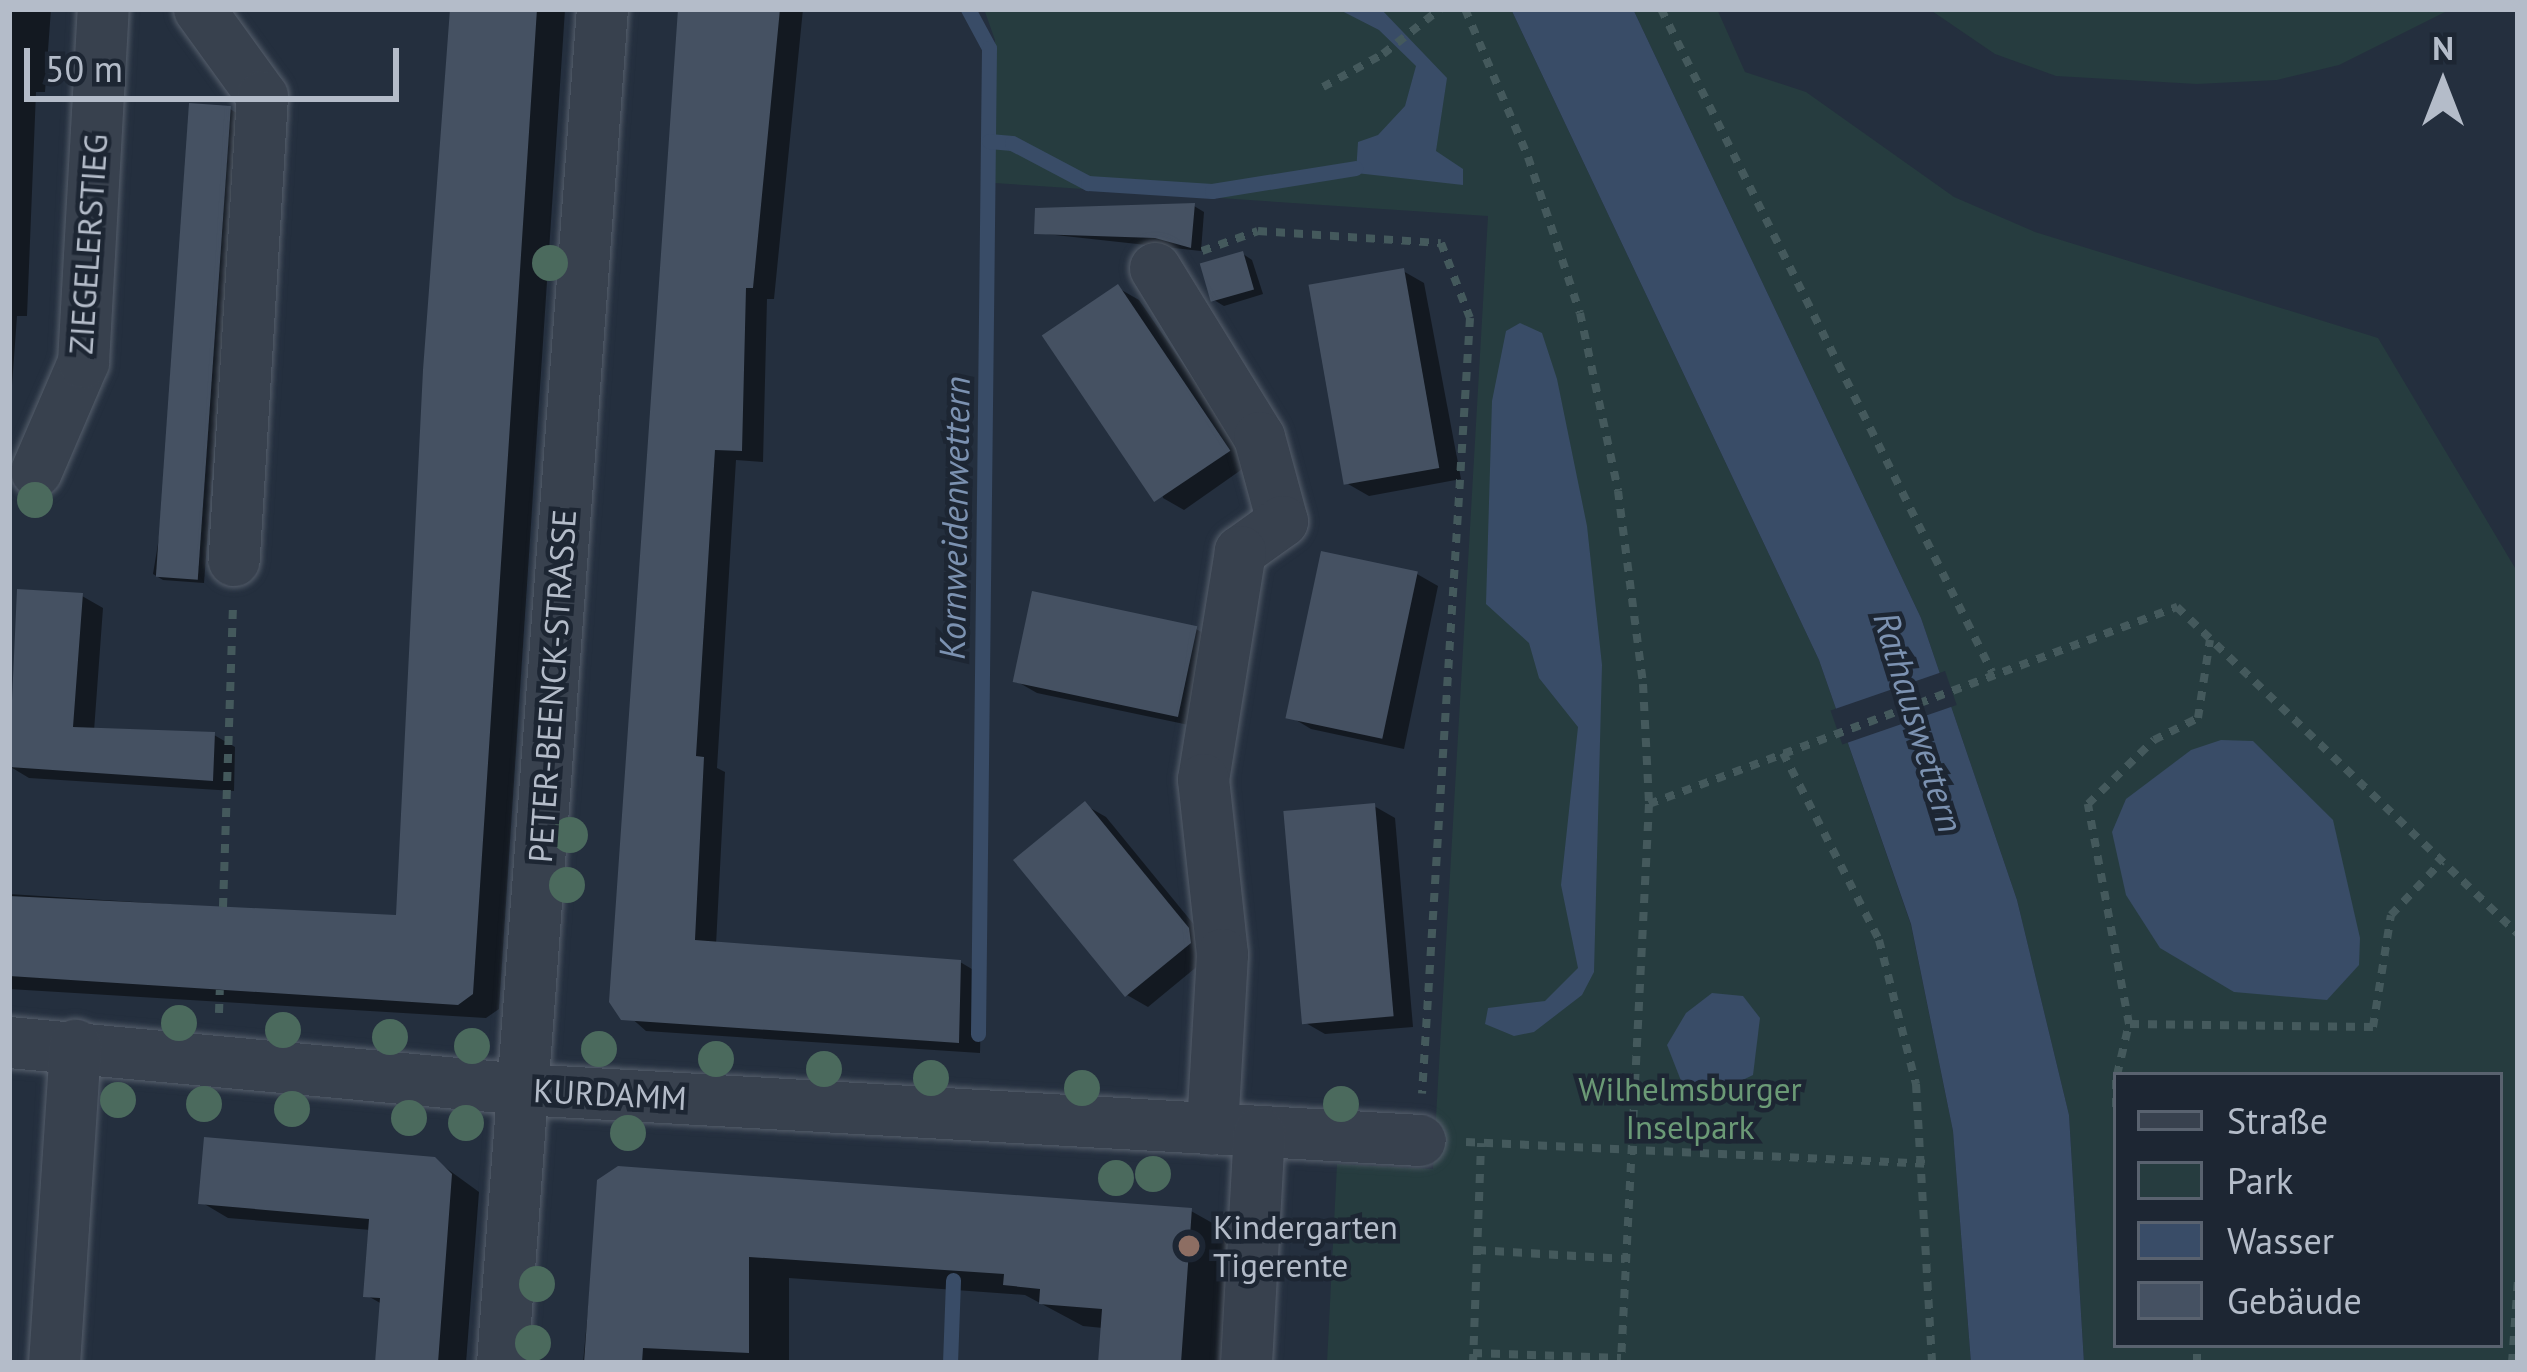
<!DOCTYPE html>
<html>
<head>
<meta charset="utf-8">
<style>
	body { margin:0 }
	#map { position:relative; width:2527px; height:1372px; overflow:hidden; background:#242f3e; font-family:"PT Sans",sans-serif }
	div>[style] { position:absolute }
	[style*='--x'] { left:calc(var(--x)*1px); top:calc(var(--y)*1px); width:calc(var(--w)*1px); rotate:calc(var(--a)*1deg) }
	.green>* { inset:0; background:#263c3f }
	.water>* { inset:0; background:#394c67 }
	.pier>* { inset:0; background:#242f3e; transform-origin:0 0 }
	.shadow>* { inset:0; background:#0007 }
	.stream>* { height:15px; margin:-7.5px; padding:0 7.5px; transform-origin:7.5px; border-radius:7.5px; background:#394c67 }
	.building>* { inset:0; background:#455162; transform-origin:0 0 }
	.path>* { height:8px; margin-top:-4px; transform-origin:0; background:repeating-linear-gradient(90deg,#44595c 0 9px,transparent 0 18px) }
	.roads { filter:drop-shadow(0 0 3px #565f6c) drop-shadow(0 0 3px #565f6c) }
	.minor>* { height:51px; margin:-25.5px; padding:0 25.5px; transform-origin:25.5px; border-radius:25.5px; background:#38414e }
	.trees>* { width:36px; height:36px; margin:-18px; border-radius:50%; background:#4b6a5d }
	.dots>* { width:33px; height:33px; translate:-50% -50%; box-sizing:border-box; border:6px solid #1d2633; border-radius:50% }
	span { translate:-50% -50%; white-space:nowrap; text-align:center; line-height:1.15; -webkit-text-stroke:9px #1d2633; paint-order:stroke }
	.street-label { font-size:33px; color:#b4bcc9 }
	.park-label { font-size:33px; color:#6b9a76 }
	.poi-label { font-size:33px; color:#b4bcc9 }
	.left { translate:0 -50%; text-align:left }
	.water-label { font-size:36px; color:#7c92b1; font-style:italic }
	.frame { position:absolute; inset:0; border:12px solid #b4bcc9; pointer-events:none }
	.legend { position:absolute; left:2113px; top:1072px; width:390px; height:276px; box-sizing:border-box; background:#1d2633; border:3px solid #59626f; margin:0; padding:15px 21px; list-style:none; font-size:36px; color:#b4bcc9 }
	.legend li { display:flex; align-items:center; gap:24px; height:60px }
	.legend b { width:60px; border:3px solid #59626f }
	.north { position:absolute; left:2383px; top:24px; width:120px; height:120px; -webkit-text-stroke:9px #1d2633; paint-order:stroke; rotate:0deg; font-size:33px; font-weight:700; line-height:48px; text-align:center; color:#b4bcc9 }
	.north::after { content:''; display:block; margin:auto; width:42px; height:54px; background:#b4bcc9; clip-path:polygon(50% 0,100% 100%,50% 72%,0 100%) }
	.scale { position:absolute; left:24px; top:48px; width:375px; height:54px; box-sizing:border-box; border:6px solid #b4bcc9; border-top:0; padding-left:15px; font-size:36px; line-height:42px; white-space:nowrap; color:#b4bcc9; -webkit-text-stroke:9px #1d2633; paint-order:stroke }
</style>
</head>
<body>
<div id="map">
	<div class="green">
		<i style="clip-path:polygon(984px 9px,1511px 9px,1819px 660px,1911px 925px,1953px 1131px,1971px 1363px,1327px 1363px,1337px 1164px,1433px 1169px,1488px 216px,994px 183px,995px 40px)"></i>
		<i style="clip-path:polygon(evenodd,1633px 9px,1717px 9px,1745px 72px,1806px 92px,1954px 197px,2035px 232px,2378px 338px,2518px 573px,2518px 1363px,2084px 1363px,2069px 1115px,2017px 900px,1921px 618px,1633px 9px,2116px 1075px,2500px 1075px,2500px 1345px,2116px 1345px,2116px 1075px)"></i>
		<i style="clip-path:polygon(1929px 9px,2451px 9px,2339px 65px,2277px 80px,2197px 84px,2056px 76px,1995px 54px)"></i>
	</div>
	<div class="water">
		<i style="clip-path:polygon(1338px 9px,1381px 9px,1447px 78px,1436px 151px,1463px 169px,1463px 185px,1356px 173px,1358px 142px,1378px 135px,1405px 106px,1416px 66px,1379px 30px)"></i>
		<i style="clip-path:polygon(1511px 9px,1633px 9px,1921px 618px,2017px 900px,2069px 1115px,2084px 1363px,1971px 1363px,1953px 1131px,1911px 924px,1819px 660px)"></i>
		<i style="clip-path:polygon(1520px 323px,1542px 333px,1557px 379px,1587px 526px,1602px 665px,1594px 972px,1582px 995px,1534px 1032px,1514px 1036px,1485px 1024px,1488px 1008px,1545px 1001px,1578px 968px,1561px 885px,1578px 727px,1539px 678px,1529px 643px,1486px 604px,1492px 401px,1506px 331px)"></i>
		<i style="clip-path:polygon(2221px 740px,2253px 741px,2333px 820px,2360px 938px,2359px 965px,2327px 1000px,2234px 992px,2160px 948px,2126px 895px,2112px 832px,2126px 799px,2191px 750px)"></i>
		<i style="clip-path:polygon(1712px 993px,1743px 996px,1760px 1018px,1753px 1075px,1720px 1091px,1685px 1091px,1667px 1045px,1686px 1013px)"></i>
	</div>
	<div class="pier">
		<i style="left:1945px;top:671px;width:36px;height:121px;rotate:71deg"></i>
	</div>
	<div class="shadow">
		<i style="clip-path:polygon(9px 9px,51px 9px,45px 92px,36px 92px,27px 316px,17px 316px,10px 413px)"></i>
		<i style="clip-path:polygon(452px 9px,565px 9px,499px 1009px,486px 1018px,9px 989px,9px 894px,399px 919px)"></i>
		<i style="clip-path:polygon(681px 9px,803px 9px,774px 299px,767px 299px,763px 462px,736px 460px,717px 768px,725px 772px,716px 945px,960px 962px,982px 975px,980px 1053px,646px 1031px,612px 1001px)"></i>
		<i style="clip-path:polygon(230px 109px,240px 115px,204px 583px,163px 580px,153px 574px)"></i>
		<i style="clip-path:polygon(1194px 206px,1204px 212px,1201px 251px,1037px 233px)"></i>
		<i style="clip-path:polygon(1243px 254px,1252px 260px,1263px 294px,1224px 306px,1214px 300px)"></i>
		<i style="clip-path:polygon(1403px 271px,1424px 283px,1461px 479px,1369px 496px,1348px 484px)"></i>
		<i style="clip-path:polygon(1118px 288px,1139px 300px,1251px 463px,1184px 510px,1163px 498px)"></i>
		<i style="clip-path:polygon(1417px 574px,1438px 586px,1404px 749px,1311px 729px,1291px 717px)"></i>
		<i style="clip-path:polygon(20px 592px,82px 596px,103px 608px,94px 731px,214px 735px,235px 747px,234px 791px,29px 778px,9px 766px)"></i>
		<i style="clip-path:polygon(1196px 629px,1217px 641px,1203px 728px,1037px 693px,1016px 681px)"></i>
		<i style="clip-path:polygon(1085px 805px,1106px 817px,1209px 943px,1211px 955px,1148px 1007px,1127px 995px)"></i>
		<i style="clip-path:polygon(1374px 806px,1395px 818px,1413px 1027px,1325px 1034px,1304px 1022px)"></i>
		<i style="clip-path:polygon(435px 1160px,479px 1192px,466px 1363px,377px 1363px,382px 1304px,366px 1295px,371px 1230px,228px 1218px,201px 1202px)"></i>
		<i style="clip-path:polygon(600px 1182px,1191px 1211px,1232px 1234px,1223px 1363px,1101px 1363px,1103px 1328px,1083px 1326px,1025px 1295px,789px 1278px,789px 1363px,583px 1363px)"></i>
	</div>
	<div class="stream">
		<i style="--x:968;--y:9;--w:44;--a:61.7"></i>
		<i style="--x:989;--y:48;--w:986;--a:90.64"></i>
		<i style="--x:989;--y:141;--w:23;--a:5"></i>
		<i style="--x:1012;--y:143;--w:86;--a:27.8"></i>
		<i style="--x:1088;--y:183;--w:124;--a:3.7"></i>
		<i style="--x:1212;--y:191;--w:145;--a:-9.1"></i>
		<i style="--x:950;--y:1363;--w:83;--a:-87.9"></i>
	</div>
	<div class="building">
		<i style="clip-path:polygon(450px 9px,537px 9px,473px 994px,458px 1005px,9px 976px,9px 896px,396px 915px,423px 370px)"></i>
		<i style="clip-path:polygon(678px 9px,780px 9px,753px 288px,746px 288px,742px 451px,715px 450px,696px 756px,704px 757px,695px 940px,961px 960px,959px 1043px,621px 1020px,609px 1002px)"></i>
		<i style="left:189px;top:103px;width:42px;height:475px;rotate:4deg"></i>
		<i style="clip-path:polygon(1195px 203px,1191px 248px,1155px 238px,1034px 234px,1035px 208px)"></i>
		<i style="left:1243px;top:251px;width:40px;height:45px;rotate:74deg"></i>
		<i style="left:1404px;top:268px;width:203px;height:97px;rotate:80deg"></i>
		<i style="left:1118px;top:284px;width:201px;height:92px;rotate:56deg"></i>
		<i style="left:1321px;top:551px;width:99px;height:171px;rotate:12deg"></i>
		<i style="clip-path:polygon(17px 589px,83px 593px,73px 727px,215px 732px,213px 781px,9px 767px)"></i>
		<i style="left:1032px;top:591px;width:169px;height:93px;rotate:12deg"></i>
		<i style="clip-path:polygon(1085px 801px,1189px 928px,1191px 943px,1125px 997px,1013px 860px)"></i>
		<i style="left:1375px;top:803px;width:214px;height:92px;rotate:85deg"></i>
		<i style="clip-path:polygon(204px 1137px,435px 1157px,452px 1174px,438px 1363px,375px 1363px,380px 1298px,363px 1297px,369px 1219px,198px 1204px)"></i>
		<i style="clip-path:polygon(618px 1166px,1192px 1208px,1181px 1363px,1098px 1363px,1102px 1309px,1039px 1304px,1040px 1289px,1003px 1285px,1004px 1274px,749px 1257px,749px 1353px,643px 1348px,642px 1363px,584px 1363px,597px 1180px)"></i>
	</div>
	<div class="path">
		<i style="--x:1465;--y:9;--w:161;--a:66.9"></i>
		<i style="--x:1528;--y:157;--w:164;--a:71.6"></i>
		<i style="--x:1580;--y:313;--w:182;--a:77.9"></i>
		<i style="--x:1618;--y:491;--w:195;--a:82.6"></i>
		<i style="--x:1643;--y:684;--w:120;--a:87.1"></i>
		<i style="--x:1649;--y:804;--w:560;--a:92.87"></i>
		<i style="--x:1661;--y:9;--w:741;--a:63.47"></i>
		<i style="--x:1323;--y:87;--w:68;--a:-28.8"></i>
		<i style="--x:1383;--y:54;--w:73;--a:-38.3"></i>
		<i style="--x:1202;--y:251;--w:59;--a:-19.7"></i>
		<i style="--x:1258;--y:231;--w:183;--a:3.8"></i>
		<i style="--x:1441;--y:243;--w:80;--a:68.9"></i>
		<i style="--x:1470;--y:318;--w:777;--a:93.54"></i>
		<i style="--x:1783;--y:753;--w:210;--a:62.8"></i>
		<i style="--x:1879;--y:940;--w:149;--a:75.6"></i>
		<i style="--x:1916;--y:1084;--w:279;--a:86.7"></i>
		<i style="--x:1649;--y:804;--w:564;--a:-20.46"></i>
		<i style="--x:2177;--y:607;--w:472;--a:43.8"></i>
		<i style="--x:223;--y:907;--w:298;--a:-88.1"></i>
		<i style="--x:219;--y:1013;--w:23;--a:-88"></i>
		<i style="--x:2130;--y:1024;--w:243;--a:0.7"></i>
		<i style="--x:2373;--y:1027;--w:113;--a:-80.9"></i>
		<i style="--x:2391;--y:915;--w:74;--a:-46.6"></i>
		<i style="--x:2117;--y:1075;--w:52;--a:-76.8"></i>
		<i style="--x:2129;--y:1024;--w:224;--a:-100.6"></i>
		<i style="--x:2088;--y:804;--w:92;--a:-44.1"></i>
		<i style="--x:2154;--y:740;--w:49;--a:-26.6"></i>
		<i style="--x:2198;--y:718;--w:79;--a:-81.3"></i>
		<i style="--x:2116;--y:1080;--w:31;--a:90"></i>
		<i style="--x:1466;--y:1142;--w:461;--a:2.7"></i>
		<i style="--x:1477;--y:1250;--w:148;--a:3.5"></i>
		<i style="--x:1473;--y:1353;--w:148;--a:1.9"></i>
		<i style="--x:1473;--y:1363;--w:220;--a:-87.9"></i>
		<i style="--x:2197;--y:1363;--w:18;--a:-90"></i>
		<i style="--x:2512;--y:1363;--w:84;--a:-85.9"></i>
	</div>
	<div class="roads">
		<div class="minor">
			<i style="--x:199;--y:9;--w:107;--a:54.1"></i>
			<i style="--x:262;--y:96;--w:465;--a:93.5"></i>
			<i style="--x:1155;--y:268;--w:198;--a:58.4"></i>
			<i style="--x:1259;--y:437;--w:87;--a:74.7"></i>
			<i style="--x:1282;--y:521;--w:52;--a:144.5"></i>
			<i style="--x:1240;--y:551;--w:231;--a:99.2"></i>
			<i style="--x:1203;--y:779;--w:176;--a:83.8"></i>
			<i style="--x:1222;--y:954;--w:175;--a:93.3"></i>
			<i style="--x:36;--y:471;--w:119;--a:-66.7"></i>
			<i style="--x:83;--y:362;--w:354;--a:-86.8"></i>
			<i style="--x:9;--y:1042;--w:515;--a:5.23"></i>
			<i style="--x:522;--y:1089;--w:899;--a:3.25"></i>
			<i style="--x:54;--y:1363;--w:319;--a:-86.2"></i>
			<i style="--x:502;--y:1363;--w:1358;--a:-85.78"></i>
			<i style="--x:1246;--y:1363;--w:231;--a:-86.8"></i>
		</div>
	</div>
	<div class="trees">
		<i style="left:550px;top:263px"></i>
		<i style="left:35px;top:500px"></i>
		<i style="left:570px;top:835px"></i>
		<i style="left:567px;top:885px"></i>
		<i style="left:179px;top:1023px"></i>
		<i style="left:283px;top:1030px"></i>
		<i style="left:390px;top:1037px"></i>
		<i style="left:472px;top:1046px"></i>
		<i style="left:599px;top:1049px"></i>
		<i style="left:716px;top:1059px"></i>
		<i style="left:824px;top:1069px"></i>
		<i style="left:931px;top:1078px"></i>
		<i style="left:1082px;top:1088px"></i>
		<i style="left:118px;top:1100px"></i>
		<i style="left:204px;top:1104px"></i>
		<i style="left:1341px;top:1104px"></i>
		<i style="left:292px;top:1109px"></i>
		<i style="left:409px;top:1118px"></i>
		<i style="left:466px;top:1123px"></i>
		<i style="left:628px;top:1133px"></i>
		<i style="left:1153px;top:1174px"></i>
		<i style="left:1116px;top:1178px"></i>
		<i style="left:537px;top:1284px"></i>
		<i style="left:533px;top:1343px"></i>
	</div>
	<div class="dots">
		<i style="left:1189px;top:1246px;background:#8d6e63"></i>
	</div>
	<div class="street-label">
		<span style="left:88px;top:244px;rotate:-86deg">ZIEGELERSTIEG</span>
		<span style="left:552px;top:686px;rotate:-86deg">PETER-BEENCK-STRASSE</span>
		<span style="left:610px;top:1094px;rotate:3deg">KURDAMM</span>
	</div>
	<div class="park-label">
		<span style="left:1690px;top:1108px">Wilhelmsburger<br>Inselpark</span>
	</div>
	<div class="poi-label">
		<span class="left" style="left:1213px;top:1246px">Kindergarten<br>Tigerente</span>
	</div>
	<div class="water-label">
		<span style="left:954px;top:518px;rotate:-89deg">Kornweidenwettern</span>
		<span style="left:1919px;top:722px;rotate:73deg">Rathauswettern</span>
	</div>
	<div class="frame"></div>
	<ul class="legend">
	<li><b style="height:15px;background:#38414e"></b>Straße</li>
	<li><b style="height:33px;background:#263c3f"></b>Park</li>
	<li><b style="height:33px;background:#394c67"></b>Wasser</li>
	<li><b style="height:33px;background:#455162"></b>Gebäude</li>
	</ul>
	<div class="north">N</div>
	<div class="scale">50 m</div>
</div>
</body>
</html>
